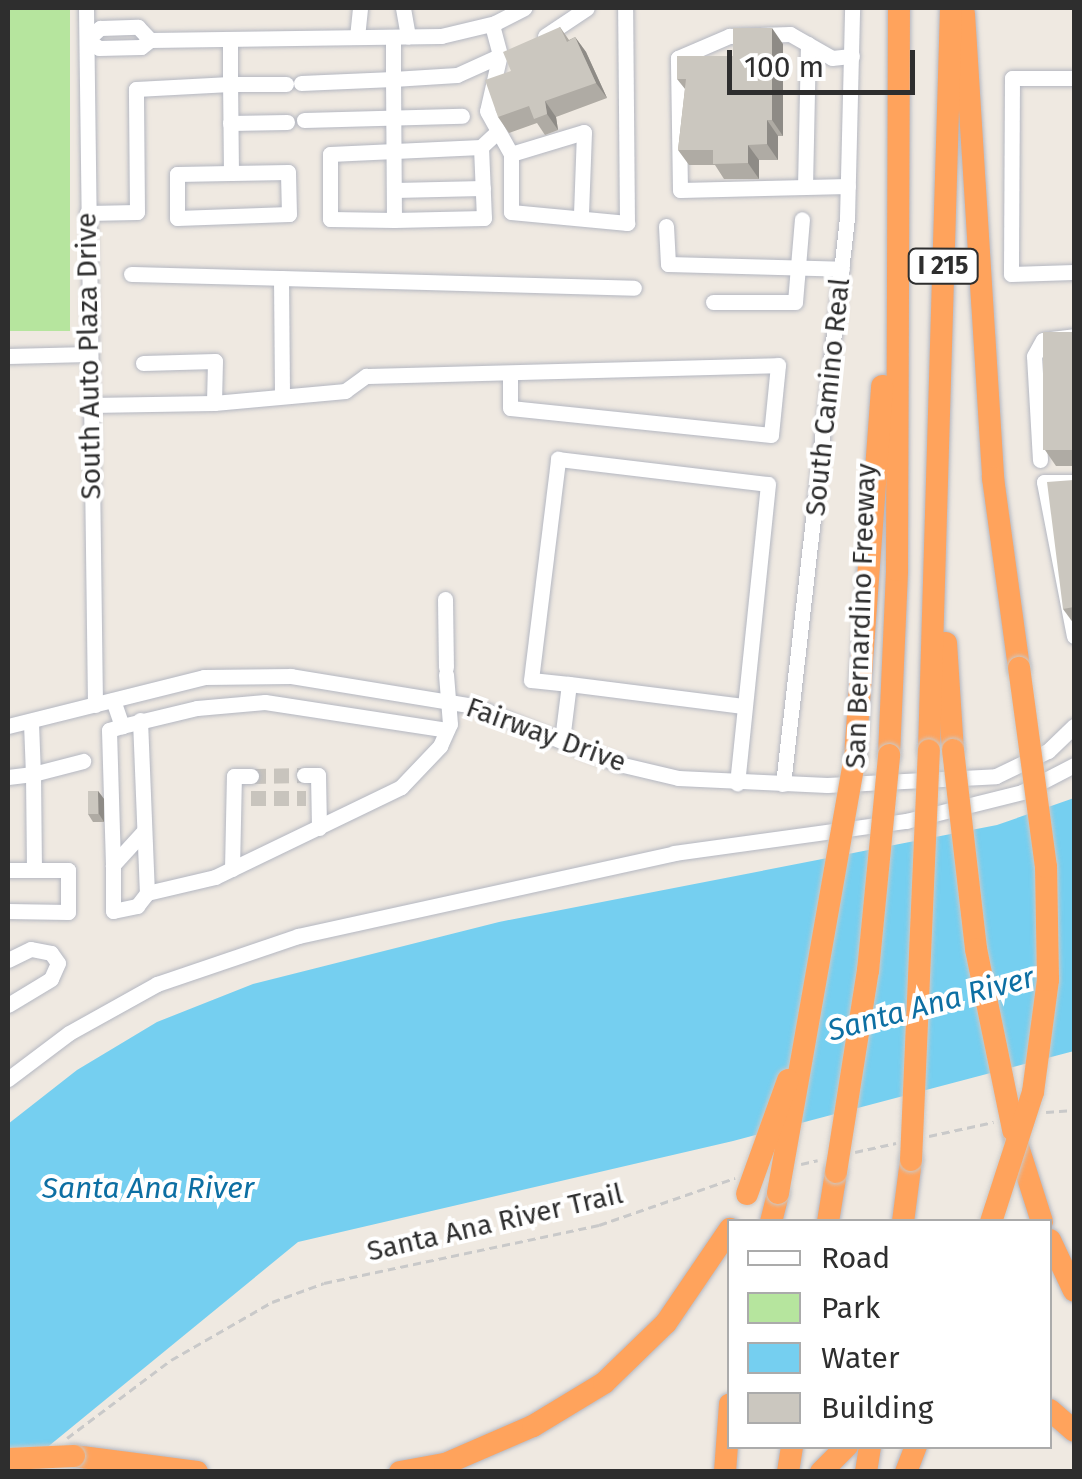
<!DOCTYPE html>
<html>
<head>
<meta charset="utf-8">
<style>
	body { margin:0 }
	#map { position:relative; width:1082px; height:1479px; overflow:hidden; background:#efe9e1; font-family:"Fira Sans",sans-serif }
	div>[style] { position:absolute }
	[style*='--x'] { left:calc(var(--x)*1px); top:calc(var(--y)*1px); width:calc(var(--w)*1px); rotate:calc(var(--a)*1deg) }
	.green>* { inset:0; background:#b6e59e; transform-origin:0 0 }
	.water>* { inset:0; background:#75cff0 }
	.minor-tunnel>* { height:15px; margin-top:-7.5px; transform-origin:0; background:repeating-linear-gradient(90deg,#c8c4bd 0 15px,transparent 0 23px) }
	.path>* { height:2.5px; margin-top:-1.25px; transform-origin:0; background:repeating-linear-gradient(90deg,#c9c9c9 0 8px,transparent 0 13px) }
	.roads { filter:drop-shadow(0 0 2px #b4b7c1) drop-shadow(0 0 2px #b4b7c1) }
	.minor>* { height:15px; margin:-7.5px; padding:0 7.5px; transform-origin:7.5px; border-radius:7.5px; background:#fff }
	.highway>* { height:22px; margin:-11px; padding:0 11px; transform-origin:11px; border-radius:11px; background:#ffa35c }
	.bridges { filter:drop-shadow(0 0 2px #c9c9c9) drop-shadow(0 0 2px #c9c9c9) }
	.highway-bridge>* { height:22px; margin:-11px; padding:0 11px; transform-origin:11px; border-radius:11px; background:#ffa35c }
	.wall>* { inset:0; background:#afaba4 }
	.shaded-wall>* { inset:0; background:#8e8b86 }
	.building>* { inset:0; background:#cbc7bf; transform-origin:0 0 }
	span { translate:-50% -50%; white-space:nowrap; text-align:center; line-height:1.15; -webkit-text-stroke:8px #fff; paint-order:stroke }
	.shield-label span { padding:2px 8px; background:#fff; border:2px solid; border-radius:8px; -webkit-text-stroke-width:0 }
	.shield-label { font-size:25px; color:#2e2e2e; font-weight:700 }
	.street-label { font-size:28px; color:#2e2e2e }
	.water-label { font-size:30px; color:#0d6fa3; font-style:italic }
	.frame { position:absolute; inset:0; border:10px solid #2e2e2e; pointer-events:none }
	.legend { position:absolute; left:727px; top:1219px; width:325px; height:230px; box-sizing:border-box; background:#fff; border:2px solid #ababab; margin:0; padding:12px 18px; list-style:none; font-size:30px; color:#2e2e2e }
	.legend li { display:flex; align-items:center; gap:20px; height:50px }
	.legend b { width:50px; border:2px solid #ababab }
	.scale { position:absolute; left:727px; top:50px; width:188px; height:45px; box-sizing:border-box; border:5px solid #2e2e2e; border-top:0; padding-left:12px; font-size:30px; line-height:35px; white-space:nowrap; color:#2e2e2e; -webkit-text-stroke:8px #fff; paint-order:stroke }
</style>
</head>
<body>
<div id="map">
	<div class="green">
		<i style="left:8px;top:8px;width:62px;height:323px"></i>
	</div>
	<div class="water">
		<i style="clip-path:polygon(1074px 798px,1074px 1051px,733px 1141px,298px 1242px,17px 1472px,8px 1471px,8px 1124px,77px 1070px,157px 1022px,253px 984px,499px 922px,997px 825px)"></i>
	</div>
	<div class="minor-tunnel">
		<i style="--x:251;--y:776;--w:53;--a:-1.1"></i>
		<i style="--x:251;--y:798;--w:55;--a:0"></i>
	</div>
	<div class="path">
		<i style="--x:1046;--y:1112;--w:28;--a:-4"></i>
		<i style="--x:929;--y:1136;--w:66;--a:-12.2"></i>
		<i style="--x:855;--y:1152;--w:42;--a:-12.4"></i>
		<i style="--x:801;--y:1164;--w:17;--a:-13"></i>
		<i style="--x:67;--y:1438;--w:130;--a:-36.9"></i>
		<i style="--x:171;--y:1360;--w:116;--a:-29.9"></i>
		<i style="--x:272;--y:1302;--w:55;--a:-20.1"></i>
		<i style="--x:324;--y:1283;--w:281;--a:-11.9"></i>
		<i style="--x:599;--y:1225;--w:144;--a:-19.1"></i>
	</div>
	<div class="roads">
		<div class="minor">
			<i style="--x:86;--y:8;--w:697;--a:89.26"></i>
			<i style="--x:403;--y:8;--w:29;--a:80"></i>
			<i style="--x:492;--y:25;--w:30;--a:75"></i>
			<i style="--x:500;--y:54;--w:58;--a:102.8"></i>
			<i style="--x:487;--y:111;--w:49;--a:60.8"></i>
			<i style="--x:511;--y:154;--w:58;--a:90"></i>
			<i style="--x:511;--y:212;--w:117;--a:5.4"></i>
			<i style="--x:627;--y:223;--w:215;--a:-90.5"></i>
			<i style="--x:545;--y:36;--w:50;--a:-33.7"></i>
			<i style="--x:357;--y:37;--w:29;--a:-84"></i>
			<i style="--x:87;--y:40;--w:14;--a:34"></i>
			<i style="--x:99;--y:48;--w:42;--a:-1.4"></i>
			<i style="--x:141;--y:47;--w:11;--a:-38"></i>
			<i style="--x:150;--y:40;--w:291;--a:-0.8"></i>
			<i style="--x:441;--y:36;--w:56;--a:-13.5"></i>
			<i style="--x:495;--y:23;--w:33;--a:-27"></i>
			<i style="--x:87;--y:40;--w:18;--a:-43"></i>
			<i style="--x:100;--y:28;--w:38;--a:-2"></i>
			<i style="--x:138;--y:27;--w:18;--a:47"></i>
			<i style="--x:1074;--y:78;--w:62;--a:180"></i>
			<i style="--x:1012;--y:78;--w:196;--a:90.3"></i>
			<i style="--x:1011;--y:274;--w:63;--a:-1.8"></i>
			<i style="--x:301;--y:83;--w:92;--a:-2.5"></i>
			<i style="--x:393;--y:79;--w:42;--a:-90"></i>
			<i style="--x:304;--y:120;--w:158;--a:-1.5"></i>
			<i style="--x:230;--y:123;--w:57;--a:-1"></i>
			<i style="--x:496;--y:133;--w:21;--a:137"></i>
			<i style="--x:481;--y:147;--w:71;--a:87.6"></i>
			<i style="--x:484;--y:218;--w:90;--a:178.7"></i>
			<i style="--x:394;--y:220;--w:141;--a:-90.4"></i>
			<i style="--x:393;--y:79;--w:64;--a:-3.6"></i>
			<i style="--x:457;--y:75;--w:44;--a:-24.2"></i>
			<i style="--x:511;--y:154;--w:76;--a:-16.8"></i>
			<i style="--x:584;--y:132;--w:83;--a:92.1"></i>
			<i style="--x:231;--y:173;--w:54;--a:178.9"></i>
			<i style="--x:177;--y:174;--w:44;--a:90"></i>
			<i style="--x:177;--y:218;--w:112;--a:-2"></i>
			<i style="--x:289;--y:214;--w:42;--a:-91.4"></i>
			<i style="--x:288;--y:172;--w:57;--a:179"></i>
			<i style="--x:231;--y:173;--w:89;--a:-90.6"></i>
			<i style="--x:230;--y:84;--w:56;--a:0"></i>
			<i style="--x:848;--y:186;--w:168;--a:178.6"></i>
			<i style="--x:680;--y:190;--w:132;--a:-90.9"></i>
			<i style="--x:678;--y:58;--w:56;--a:-23.3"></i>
			<i style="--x:729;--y:36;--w:61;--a:-1.9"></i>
			<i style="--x:790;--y:34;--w:48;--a:29.7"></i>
			<i style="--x:832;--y:58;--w:20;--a:-6"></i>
			<i style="--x:805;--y:187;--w:143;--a:-88.8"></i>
			<i style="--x:394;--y:190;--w:89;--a:-1.3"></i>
			<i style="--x:87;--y:213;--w:50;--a:-1.1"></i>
			<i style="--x:137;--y:212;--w:123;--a:-90.5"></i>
			<i style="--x:136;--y:89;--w:94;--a:-3"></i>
			<i style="--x:230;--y:84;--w:45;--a:-90"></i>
			<i style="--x:394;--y:220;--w:64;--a:-179.1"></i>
			<i style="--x:330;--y:219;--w:65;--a:-90"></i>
			<i style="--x:330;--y:154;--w:151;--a:-2.7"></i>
			<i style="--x:666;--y:226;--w:38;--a:87"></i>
			<i style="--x:668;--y:264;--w:174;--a:1.6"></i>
			<i style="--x:131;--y:274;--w:150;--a:1.5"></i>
			<i style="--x:281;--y:278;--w:117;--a:89.5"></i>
			<i style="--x:281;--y:278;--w:353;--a:1.6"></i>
			<i style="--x:713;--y:302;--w:82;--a:0"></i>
			<i style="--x:795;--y:302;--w:83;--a:-85.2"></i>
			<i style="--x:8;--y:356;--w:81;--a:-1.4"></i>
			<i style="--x:143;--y:363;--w:72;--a:-1.6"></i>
			<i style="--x:215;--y:361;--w:42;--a:91.4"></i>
			<i style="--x:90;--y:405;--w:124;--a:-0.9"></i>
			<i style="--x:214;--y:403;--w:132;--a:-5.2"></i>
			<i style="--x:345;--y:391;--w:26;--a:-36"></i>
			<i style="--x:366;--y:376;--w:412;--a:-1.5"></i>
			<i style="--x:778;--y:365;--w:70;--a:95.7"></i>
			<i style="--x:771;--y:435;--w:262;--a:-174.1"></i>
			<i style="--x:510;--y:408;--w:35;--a:-90"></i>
			<i style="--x:1040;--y:460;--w:104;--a:-93.3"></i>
			<i style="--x:1034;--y:356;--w:18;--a:-61"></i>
			<i style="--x:1043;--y:340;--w:31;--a:-7"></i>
			<i style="--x:1074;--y:482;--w:30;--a:180"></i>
			<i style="--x:1044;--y:482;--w:157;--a:79"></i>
			<i style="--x:445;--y:599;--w:68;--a:89.2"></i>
			<i style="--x:569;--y:684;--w:174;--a:7.2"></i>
			<i style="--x:113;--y:700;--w:28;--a:71"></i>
			<i style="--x:122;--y:726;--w:77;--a:-13.5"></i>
			<i style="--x:197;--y:708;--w:68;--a:-5"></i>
			<i style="--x:265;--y:702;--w:184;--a:8.7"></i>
			<i style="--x:140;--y:720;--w:173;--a:87.7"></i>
			<i style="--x:147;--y:893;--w:70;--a:-13.2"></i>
			<i style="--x:215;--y:877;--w:207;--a:-25.8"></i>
			<i style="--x:401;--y:787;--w:57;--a:-46.4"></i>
			<i style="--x:440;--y:746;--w:24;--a:-66"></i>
			<i style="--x:450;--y:724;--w:50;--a:-94.6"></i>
			<i style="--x:31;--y:723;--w:51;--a:87.8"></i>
			<i style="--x:33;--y:774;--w:52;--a:-14.6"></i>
			<i style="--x:8;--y:726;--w:202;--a:-14"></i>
			<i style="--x:204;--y:677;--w:87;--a:-0.7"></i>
			<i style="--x:291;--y:676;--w:185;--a:9.3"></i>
			<i style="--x:474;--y:706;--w:156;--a:21.8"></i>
			<i style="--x:619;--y:764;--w:61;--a:13.3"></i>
			<i style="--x:678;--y:778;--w:149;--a:2.7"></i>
			<i style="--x:827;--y:785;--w:169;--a:-3"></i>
			<i style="--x:996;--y:776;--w:58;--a:-25.7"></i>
			<i style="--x:1048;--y:751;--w:36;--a:-44"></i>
			<i style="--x:562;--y:740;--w:56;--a:-82.9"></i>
			<i style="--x:569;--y:684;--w:38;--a:-174"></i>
			<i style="--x:531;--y:680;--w:223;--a:-83"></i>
			<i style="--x:558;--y:459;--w:211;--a:6.8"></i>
			<i style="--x:768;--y:484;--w:301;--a:95.9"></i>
			<i style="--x:304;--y:775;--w:14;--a:0"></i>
			<i style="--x:318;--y:775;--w:53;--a:88.9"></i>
			<i style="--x:8;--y:777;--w:25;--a:-7"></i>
			<i style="--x:33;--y:774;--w:96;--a:89.4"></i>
			<i style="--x:783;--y:784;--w:570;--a:-83.55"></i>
			<i style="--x:847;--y:218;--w:210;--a:-88.6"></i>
			<i style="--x:143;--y:832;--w:45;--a:132.3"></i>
			<i style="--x:113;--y:865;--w:46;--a:90"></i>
			<i style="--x:113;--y:911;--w:25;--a:-12"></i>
			<i style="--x:137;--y:906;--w:16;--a:-52"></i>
			<i style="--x:113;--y:865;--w:135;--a:-91.7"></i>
			<i style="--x:109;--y:730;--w:14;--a:-17"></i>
			<i style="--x:232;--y:869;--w:93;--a:-88.8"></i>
			<i style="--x:234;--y:776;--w:17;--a:0"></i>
			<i style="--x:8;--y:870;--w:60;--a:0"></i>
			<i style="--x:68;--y:870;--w:42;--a:90"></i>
			<i style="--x:68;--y:912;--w:60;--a:-179"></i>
			<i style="--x:8;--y:960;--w:25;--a:-26"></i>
			<i style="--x:31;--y:949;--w:20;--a:11"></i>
			<i style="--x:51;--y:953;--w:12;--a:55"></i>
			<i style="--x:58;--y:963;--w:17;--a:114"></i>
			<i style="--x:51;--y:979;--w:50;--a:148.8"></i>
			<i style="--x:8;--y:1079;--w:76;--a:-37"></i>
			<i style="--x:69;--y:1033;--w:101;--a:-29.1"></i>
			<i style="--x:157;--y:984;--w:149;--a:-18.8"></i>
			<i style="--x:298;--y:936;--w:385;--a:-12.4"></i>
			<i style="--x:674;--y:853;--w:234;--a:-7.9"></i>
			<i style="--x:906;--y:821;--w:120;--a:-14"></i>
			<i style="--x:1022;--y:792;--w:59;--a:-27.4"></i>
		</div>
		<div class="highway">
			<i style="--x:964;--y:14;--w:465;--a:86.4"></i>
			<i style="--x:993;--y:478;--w:192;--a:82.2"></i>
			<i style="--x:946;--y:643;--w:107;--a:86.3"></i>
			<i style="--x:929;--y:750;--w:742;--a:-88.3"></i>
			<i style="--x:889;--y:755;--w:185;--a:-87.5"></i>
			<i style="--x:897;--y:570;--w:562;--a:-89.8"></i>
			<i style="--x:855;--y:756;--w:371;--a:-85.8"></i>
			<i style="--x:1014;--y:1134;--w:92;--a:72.3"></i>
			<i style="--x:771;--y:1222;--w:30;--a:-76"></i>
			<i style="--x:828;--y:1222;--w:51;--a:-80.9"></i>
			<i style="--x:903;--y:1222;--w:63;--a:-82.6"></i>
			<i style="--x:1050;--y:1240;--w:56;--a:64.8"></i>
			<i style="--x:1050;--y:1410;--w:32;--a:41"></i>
			<i style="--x:74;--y:1456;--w:124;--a:7.4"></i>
			<i style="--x:8;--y:1468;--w:22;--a:10"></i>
			<i style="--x:400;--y:1472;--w:46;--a:-10.1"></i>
			<i style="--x:445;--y:1464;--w:96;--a:-23.4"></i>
			<i style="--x:533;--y:1426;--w:83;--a:-31.2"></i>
			<i style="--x:604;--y:1383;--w:86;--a:-44.1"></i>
			<i style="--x:666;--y:1323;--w:114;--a:-55.8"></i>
			<i style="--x:725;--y:1472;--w:68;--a:-85.8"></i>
			<i style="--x:788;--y:1472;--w:26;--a:-81"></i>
			<i style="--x:821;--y:1472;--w:37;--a:-45"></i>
			<i style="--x:866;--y:1472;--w:26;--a:-81"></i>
			<i style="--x:906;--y:1472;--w:28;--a:-69"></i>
		</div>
	</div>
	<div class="bridges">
		<div class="highway-bridge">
			<i style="--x:953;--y:750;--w:200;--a:83.4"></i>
			<i style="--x:976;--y:949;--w:185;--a:78.4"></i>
			<i style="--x:911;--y:1160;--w:410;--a:-87.5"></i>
			<i style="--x:836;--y:1172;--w:204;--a:-81"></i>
			<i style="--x:868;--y:971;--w:217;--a:-84.4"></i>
			<i style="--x:778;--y:1193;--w:444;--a:-80"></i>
			<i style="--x:747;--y:1194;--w:121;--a:-70.2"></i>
			<i style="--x:991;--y:1222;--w:137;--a:-72.1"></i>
			<i style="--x:1033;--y:1092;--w:113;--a:-82.4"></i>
			<i style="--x:1048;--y:980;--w:113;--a:-91"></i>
			<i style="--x:1046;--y:867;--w:201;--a:-97.7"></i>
			<i style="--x:8;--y:1459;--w:66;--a:-2.6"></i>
		</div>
	</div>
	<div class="wall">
		<i style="clip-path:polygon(560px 27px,569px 40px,575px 37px,586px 52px,607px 98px,556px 117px,558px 130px,545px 135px,537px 123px,509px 133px,498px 117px,511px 71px)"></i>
		<i style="clip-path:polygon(783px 44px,783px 136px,778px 136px,778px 160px,759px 160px,759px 179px,724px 179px,715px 165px,689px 165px,678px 150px,685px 89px,677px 79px,733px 56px)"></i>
		<i style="clip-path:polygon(1074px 332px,1074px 466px,1056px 466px,1045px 450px)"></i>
		<i style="clip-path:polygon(1074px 480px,1074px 624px,1063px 609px)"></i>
		<i style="clip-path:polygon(98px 791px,104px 799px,104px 822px,93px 822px,88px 814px)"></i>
	</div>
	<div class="shaded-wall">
		<i style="clip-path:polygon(772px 28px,783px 44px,783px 136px,772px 120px)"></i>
		<i style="clip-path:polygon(575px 37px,586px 52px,607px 98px,596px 83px)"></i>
		<i style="clip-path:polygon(545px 101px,556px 117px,558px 130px,547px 114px)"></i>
		<i style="clip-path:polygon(767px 120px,778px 136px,778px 160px,767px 144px)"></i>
		<i style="clip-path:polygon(748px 145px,759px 160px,759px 179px,748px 163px)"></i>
		<i style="clip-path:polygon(98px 791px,104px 799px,104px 822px,99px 814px)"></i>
	</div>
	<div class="building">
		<i style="clip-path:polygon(560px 27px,567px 42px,575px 37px,596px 83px,545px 101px,547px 114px,534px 119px,529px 106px,498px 117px,485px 80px,511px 71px,503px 52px)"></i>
		<i style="clip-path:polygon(733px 28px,772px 28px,772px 120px,767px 120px,767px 144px,748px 145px,748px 163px,713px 164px,713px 150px,678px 150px,686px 79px,677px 79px,677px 56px,733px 56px)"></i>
		<i style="left:1043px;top:332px;width:31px;height:118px"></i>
		<i style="clip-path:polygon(1074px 480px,1074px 607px,1063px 609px,1047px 482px)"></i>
		<i style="left:88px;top:791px;width:10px;height:23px"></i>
	</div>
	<div class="shield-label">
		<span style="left:943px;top:266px">I 215</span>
	</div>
	<div class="street-label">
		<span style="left:89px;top:356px;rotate:-91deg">South Auto Plaza Drive</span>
		<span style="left:828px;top:397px;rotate:-84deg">South Camino Real</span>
		<span style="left:861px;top:616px;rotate:-88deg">San Bernardino Freeway</span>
		<span style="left:546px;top:735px;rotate:20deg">Fairway Drive</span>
		<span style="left:495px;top:1223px;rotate:-13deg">Santa Ana River Trail</span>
	</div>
	<div class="water-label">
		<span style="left:931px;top:1004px;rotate:-15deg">Santa Ana River</span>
		<span style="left:148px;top:1188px">Santa Ana River</span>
	</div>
	<div class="frame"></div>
	<ul class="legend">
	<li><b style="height:12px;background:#fff"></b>Road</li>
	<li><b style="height:28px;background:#b6e59e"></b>Park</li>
	<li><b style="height:28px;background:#75cff0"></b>Water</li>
	<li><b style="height:28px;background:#cbc7bf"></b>Building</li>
	</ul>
	<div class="scale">100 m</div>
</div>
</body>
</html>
